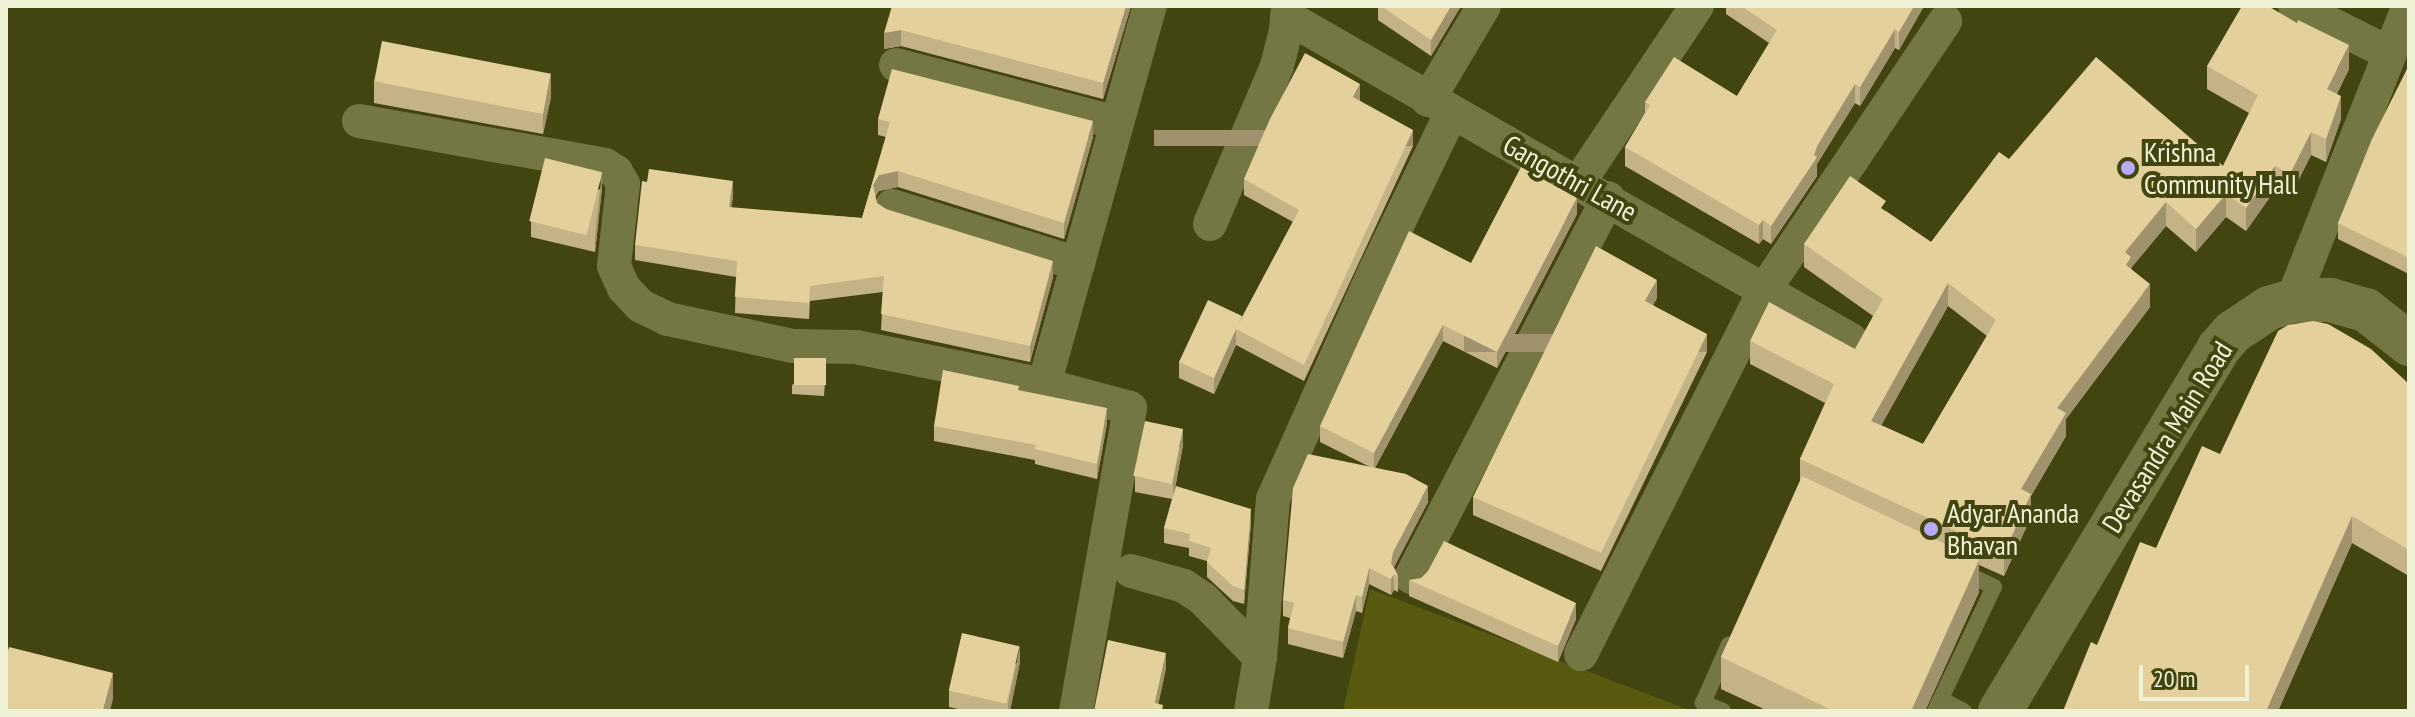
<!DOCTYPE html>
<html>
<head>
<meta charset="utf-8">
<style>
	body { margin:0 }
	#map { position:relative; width:2415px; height:717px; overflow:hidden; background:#434511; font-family:"PT Sans Narrow",sans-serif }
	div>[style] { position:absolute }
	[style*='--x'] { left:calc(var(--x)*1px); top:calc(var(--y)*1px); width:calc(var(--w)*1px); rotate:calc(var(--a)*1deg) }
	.green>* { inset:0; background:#595a0f }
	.service>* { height:16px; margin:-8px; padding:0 8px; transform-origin:8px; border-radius:8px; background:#747643 }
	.minor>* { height:34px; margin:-17px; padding:0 17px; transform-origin:17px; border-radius:17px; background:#747643 }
	.secondary>* { height:44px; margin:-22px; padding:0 22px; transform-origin:22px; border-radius:22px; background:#747643 }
	.wall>* { inset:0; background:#c3b386 }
	.shaded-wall>* { inset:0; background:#9f926d; transform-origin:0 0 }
	.building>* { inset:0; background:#e3d09c; transform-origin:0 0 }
	.dots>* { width:22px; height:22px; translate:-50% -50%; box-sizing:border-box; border:4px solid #434511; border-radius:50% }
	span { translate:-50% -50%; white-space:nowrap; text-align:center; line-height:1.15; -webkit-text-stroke:8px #434511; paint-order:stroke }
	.poi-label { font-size:28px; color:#f0f2d7 }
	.left { translate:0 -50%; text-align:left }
	.street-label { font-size:28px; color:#f0f2d7 }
	.frame { position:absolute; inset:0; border:8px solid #f0f2d7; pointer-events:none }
	.scale { position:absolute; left:2139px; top:665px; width:110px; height:36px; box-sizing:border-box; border:4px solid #f0f2d7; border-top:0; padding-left:10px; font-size:24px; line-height:28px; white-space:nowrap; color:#f0f2d7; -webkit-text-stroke:6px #434511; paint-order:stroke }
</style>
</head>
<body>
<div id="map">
	<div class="green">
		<i style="clip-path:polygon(1370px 589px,1692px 711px,1343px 711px)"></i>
	</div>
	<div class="service">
		<i style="--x:1941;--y:699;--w:26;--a:28"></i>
		<i style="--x:1723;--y:711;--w:22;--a:-158"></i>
		<i style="--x:1703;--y:703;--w:64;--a:-66.2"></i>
		<i style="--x:1935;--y:711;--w:137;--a:-64.6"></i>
		<i style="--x:1994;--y:587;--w:37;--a:-154"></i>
	</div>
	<div class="minor">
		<i style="--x:2295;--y:6;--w:105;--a:26.6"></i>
		<i style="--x:1287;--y:17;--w:650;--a:29.8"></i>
		<i style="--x:896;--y:65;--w:228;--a:14.7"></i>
		<i style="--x:1428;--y:100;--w:109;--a:-59.2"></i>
		<i style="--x:359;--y:121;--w:250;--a:10.1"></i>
		<i style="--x:605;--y:165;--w:13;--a:32"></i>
		<i style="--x:616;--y:172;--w:14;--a:60"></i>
		<i style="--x:623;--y:184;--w:82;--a:96.3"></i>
		<i style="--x:614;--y:266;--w:24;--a:66"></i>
		<i style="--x:624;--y:288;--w:25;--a:47"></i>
		<i style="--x:641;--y:306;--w:30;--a:26"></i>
		<i style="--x:668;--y:319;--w:128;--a:12.2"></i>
		<i style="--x:793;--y:346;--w:63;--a:0.9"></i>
		<i style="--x:856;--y:347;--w:192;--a:11.4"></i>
		<i style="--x:1044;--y:385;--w:89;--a:15"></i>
		<i style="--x:1130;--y:408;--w:308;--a:100.1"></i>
		<i style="--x:1579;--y:182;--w:212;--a:-56.2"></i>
		<i style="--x:892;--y:206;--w:195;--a:17.3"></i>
		<i style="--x:1210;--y:224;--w:172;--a:-67"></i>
		<i style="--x:1277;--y:66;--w:36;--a:-76"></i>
		<i style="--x:1286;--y:31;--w:25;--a:-85"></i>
		<i style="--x:2292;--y:301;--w:317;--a:-68.4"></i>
		<i style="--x:1044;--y:385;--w:394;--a:-74.4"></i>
		<i style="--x:1131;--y:571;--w:55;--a:15.8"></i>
		<i style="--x:1184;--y:586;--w:23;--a:34"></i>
		<i style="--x:1203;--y:599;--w:81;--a:45.5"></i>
		<i style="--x:1411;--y:577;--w:427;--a:-62.5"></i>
		<i style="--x:1581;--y:654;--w:409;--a:-63.2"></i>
		<i style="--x:1765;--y:289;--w:323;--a:-56.1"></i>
		<i style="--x:1251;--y:711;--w:55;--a:-80.5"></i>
		<i style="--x:1260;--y:657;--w:159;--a:-85.3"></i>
		<i style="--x:1273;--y:499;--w:252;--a:-65.9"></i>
		<i style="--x:1376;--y:269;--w:172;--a:-64.2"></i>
	</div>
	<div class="secondary">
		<i style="--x:2000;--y:711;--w:423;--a:-58.9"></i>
		<i style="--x:2218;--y:349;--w:23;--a:-49"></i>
		<i style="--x:2233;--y:332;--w:43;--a:-33.7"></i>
		<i style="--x:2269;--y:308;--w:24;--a:-17"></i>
		<i style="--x:2292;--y:301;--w:38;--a:-2"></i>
		<i style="--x:2330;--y:300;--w:37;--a:16"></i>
		<i style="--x:2366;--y:310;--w:55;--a:38.3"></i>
	</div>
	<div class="wall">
		<i style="clip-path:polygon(892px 6px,1131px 6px,1103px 99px,901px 46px,884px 49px)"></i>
		<i style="clip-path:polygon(1378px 6px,1461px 6px,1431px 56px,1378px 20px)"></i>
		<i style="clip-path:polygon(1726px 6px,1924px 6px,1899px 50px,1895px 48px,1860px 106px,1855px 103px,1817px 164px,1817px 176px,1771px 244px,1763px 239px,1759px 244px,1625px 166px,1625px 147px,1645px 113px,1645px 102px,1737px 96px,1769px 43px,1726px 14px)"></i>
		<i style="clip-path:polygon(2409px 65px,2409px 274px,2338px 239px,2338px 223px)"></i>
		<i style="clip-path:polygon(evenodd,2207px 66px,2349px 69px,2337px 94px,2341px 119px,2326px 162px,2311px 155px,2290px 197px,2275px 190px,2246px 231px,2226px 217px,2196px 252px,2166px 226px,2131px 268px,2150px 307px,2066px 419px,2066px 436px,2031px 496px,2031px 517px,2004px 576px,1979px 565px,1979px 592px,1925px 711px,1768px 711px,1721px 689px,1721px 657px,1800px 483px,1800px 459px,1825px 403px,1750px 364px,1750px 341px,1855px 349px,1873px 316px,1804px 267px,1804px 244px,1886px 211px,1931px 242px,2009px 159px,2223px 166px,2249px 113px,2207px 89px,2207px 66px,1948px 306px,1987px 336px,1923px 444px,1881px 425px,1948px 306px)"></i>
		<i style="clip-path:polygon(374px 81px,551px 97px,543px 134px,374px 103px)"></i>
		<i style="clip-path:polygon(1360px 100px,1360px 101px,1413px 146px,1304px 381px,1236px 345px,1214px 394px,1179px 378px,1179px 362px,1242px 317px,1293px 222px,1244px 195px,1244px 179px)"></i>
		<i style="clip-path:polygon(878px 119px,1093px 137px,1064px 239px,898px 187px,879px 191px,875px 197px,877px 203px,886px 209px,1053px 277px,1030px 362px,881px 330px,883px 292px,810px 301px,809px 319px,735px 313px,736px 277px,635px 260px,635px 245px,733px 197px,731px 208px,862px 218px,886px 137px,878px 135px)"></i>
		<i style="clip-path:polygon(602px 188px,595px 252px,531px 237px,531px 221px)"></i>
		<i style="clip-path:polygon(1577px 214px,1497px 368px,1443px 341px,1375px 468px,1428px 502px,1394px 567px,1398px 576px,1398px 592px,1394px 590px,1391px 595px,1369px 584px,1362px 613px,1356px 611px,1343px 658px,1288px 644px,1288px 628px,1290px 618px,1283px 616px,1283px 600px,1370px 467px,1320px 442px,1320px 426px,1471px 263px)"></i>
		<i style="clip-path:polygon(1657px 298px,1653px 305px,1707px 352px,1601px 571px,1473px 515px,1473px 497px)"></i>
		<i style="clip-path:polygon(826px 367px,824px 396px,792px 394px,792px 385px)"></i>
		<i style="clip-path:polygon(2409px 384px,2409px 576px,2352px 543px,2278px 711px,2063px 711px,2097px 645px,2156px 548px,2220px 454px)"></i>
		<i style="clip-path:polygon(1019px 391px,1107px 423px,1097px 479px,1035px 464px,1035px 460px,934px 441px,934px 426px)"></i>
		<i style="clip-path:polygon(1183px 445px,1174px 494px,1251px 523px,1244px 604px,1233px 601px,1207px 577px,1207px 561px,1189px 556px,1189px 548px,1164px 543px,1164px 528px,1172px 499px,1135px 492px,1135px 476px)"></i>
		<i style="clip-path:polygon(1409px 580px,1576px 619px,1558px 662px,1409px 596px)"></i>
		<i style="clip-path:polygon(1020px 662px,1010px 711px,968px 711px,949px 707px,949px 691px)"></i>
	</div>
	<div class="shaded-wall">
		<i style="clip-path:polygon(1126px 6px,1131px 6px,1103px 99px,1103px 83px)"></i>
		<i style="clip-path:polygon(1451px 6px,1461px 6px,1431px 56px,1431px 40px)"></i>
		<i style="clip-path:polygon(1914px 6px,1924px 6px,1899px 50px,1899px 32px)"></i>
		<i style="clip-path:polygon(1895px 29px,1895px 48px,1860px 106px,1860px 87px)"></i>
		<i style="clip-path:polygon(901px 30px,901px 46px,884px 49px,884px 33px)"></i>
		<i style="clip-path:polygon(2349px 45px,2349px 69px,2327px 113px,2327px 89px)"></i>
		<i style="clip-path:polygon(551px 74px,551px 97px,543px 134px,543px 112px)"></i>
		<i style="clip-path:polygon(1360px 84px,1360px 100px,1353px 113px,1353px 97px)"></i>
		<i style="clip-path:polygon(1855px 84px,1855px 103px,1817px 164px,1817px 176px,1771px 244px,1771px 226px,1814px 155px,1817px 146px)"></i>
		<i style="clip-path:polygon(2341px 96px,2341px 119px,2326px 162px,2326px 139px)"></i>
		<i style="clip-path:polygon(1093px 121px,1093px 137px,1064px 239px,1064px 223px)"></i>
		<i style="left:1413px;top:130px;width:16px;height:259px;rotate:90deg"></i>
		<i style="clip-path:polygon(2311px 132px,2311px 155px,2290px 197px,2290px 174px)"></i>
		<i style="clip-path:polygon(2275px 166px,2275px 190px,2246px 231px,2246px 208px)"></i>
		<i style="clip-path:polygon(898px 171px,898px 187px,879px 191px,873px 201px,873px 185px,879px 175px)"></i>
		<i style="clip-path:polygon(602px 172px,602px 188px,595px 252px,595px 236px)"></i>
		<i style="clip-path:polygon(733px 181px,733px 197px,729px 223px,729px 207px)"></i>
		<i style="clip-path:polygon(2226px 194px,2226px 217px,2196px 252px,2196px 229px)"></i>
		<i style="clip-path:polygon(1577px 198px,1577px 214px,1497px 368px,1497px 352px)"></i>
		<i style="clip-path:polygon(2166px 202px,2166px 226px,2131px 268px,2131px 280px,2126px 288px,2125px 252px)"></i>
		<i style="clip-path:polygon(1763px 220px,1763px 239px,1759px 244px,1759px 225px)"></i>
		<i style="clip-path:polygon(1053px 261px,1053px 277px,1030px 362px,1030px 346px)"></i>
		<i style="clip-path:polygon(1657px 280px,1657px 298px,1645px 319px,1645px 301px)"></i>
		<i style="clip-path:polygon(1948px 283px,1948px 306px,1871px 444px,1871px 421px)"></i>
		<i style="clip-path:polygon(2150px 284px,2150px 307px,2066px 419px,2066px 436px,2031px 496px,2031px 517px,2004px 576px,2004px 553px,2021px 489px,2057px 408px)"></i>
		<i style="clip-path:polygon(1443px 325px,1443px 341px,1374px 469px,1374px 453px)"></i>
		<i style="clip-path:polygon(1236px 329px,1236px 345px,1214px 394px,1214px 378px)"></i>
		<i style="left:1707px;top:334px;width:18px;height:243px;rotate:90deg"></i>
		<i style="clip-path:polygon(1107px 408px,1107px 423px,1097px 479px,1097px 464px)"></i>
		<i style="clip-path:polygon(1183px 429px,1183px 445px,1173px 499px,1173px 483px)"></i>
		<i style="clip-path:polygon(1428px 486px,1428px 502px,1393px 569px,1394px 590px,1391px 595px,1391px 563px,1393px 552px)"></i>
		<i style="clip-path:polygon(1251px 509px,1251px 523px,1244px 604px,1244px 590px)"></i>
		<i style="clip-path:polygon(2352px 516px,2352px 543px,2278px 711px,2266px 711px)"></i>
		<i style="clip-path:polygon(1979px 560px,1979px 592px,1925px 711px,1911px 711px)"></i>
		<i style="clip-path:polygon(1369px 568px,1369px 584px,1362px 613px,1362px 597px)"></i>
		<i style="clip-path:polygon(1356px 595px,1356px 611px,1343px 658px,1343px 642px)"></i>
		<i style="clip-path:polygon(1576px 603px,1576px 619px,1558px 662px,1558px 646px)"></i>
		<i style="clip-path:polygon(1020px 646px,1020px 662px,1010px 711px,1008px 711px,1008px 704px)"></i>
		<i style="clip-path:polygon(1166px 653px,1166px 669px,1157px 711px,1155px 703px)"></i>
		<i style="clip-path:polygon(113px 673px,113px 699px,110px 711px,103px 711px)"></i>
	</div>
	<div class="building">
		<i style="clip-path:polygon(892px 6px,1126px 6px,1103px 83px,901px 30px,884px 33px)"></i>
		<i style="clip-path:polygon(1381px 6px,1451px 6px,1431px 40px)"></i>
		<i style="clip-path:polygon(1741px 6px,1914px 6px,1899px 32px,1895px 29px,1860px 87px,1855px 84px,1817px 146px,1814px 155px,1817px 157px,1771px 226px,1763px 220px,1759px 225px,1625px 147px,1650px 105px,1645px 102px,1674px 57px,1737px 96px,1777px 30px)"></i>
		<i style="clip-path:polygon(evenodd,2242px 6px,2268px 6px,2297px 23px,2298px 20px,2349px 45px,2327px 89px,2341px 96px,2326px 139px,2311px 132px,2290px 174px,2275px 166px,2246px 208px,2226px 194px,2196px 229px,2166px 202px,2125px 252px,2131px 257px,2126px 265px,2150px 284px,2057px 408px,2066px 413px,2021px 489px,2031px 494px,2004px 553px,1800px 459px,1834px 384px,1750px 341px,1769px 302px,1855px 349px,1883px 299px,1804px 244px,1850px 176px,1886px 201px,1881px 208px,1931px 242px,1999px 152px,2009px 159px,2096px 57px,2223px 166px,2258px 95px,2207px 66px,2242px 6px,1948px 283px,1996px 320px,1923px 444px,1871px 421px,1948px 283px)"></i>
		<i style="left:382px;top:41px;width:172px;height:41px;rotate:11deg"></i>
		<i style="clip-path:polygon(1305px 53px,1360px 84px,1353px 97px,1413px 130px,1304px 365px,1236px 329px,1214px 378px,1179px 362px,1208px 300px,1242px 316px,1237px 327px,1299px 210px,1244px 179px,1269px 121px)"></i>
		<i style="clip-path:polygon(2409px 65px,2409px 258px,2338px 223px,2372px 139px)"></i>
		<i style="clip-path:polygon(892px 69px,1093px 121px,1064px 223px,898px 171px,879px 175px,873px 185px,877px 203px,886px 209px,1053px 261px,1030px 346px,881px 314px,884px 276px,810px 286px,809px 303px,735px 297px,737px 261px,635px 245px,642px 181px,647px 182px,649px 169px,733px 181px,729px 207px,862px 218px,890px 122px,878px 119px)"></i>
		<i style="left:545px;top:158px;width:59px;height:65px;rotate:14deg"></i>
		<i style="clip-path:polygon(1521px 167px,1577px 198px,1497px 352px,1443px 325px,1374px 453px,1320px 426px,1409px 231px,1471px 263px)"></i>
		<i style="clip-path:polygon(1596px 246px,1657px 280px,1645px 301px,1707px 334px,1601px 553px,1473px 497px)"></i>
		<i style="clip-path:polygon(2313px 321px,2328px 324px,2371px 349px,2409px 384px,2409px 550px,2352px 516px,2266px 711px,2063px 711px,2091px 642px,2097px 645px,2140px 542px,2156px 548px,2202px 446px,2220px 454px,2278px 331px,2288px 325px)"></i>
		<i style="left:794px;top:358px;width:32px;height:27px"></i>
		<i style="clip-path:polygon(943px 370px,1019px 386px,1018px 390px,1107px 408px,1097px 464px,1035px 449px,1036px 445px,934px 426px)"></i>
		<i style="left:1145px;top:421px;width:39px;height:56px;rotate:12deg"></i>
		<i style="clip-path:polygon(1308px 454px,1406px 474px,1428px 486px,1393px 552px,1391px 563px,1398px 576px,1394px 574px,1391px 579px,1369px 568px,1362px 597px,1356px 595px,1343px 642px,1288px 628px,1294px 603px,1283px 600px,1293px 488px)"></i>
		<i style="clip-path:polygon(1802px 476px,1979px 560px,1911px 711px,1834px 711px,1721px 657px)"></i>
		<i style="clip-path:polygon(1176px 486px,1251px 509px,1244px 590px,1233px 586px,1207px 562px,1211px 548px,1189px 541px,1190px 534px,1164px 528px)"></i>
		<i style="clip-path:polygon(1444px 541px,1576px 603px,1558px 646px,1409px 580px,1421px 578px,1428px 571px)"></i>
		<i style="left:962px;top:633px;width:59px;height:59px;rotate:13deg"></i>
		<i style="clip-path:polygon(1108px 640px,1166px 653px,1155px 703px,1163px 705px,1162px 711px,1094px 711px)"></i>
		<i style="clip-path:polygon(9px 647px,113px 673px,103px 711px,6px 711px,6px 659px)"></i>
	</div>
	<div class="dots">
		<i style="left:2128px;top:168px;background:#b7abf8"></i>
		<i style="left:1931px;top:529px;background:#b7abf8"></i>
	</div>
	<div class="poi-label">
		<span class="left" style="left:2144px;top:168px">Krishna<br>Community Hall</span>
		<span class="left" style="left:1947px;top:529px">Adyar Ananda<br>Bhavan</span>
	</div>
	<div class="street-label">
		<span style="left:1570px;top:178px;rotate:29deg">Gangothri Lane</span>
		<span style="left:2167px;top:437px;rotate:-58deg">Devasandra Main Road</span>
	</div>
	<div class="frame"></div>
	<div class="scale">20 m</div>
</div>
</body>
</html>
